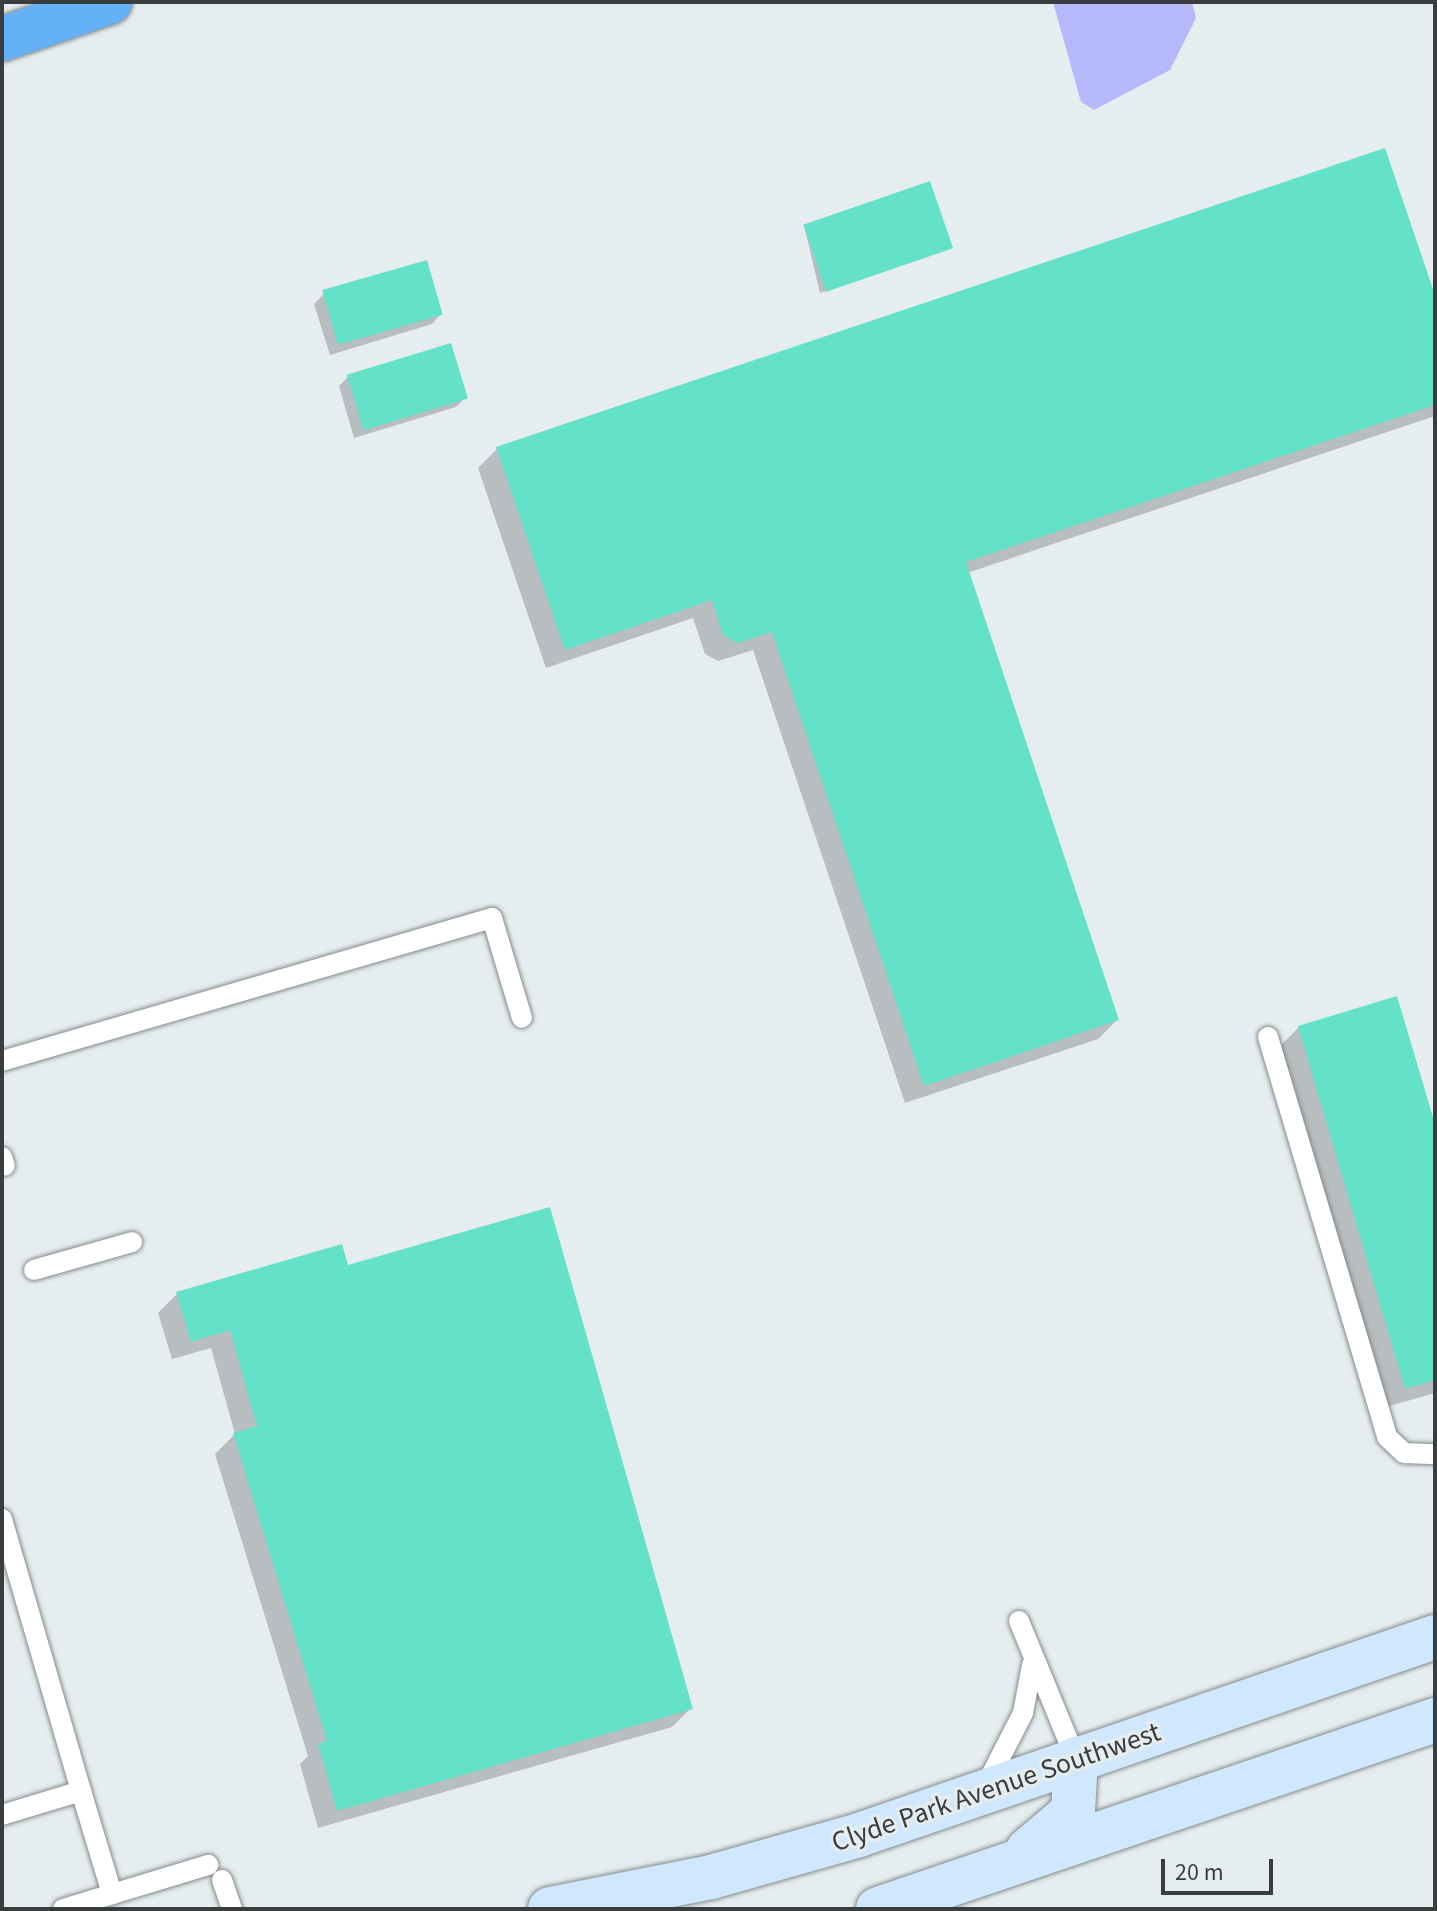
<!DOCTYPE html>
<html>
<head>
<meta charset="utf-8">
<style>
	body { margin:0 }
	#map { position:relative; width:1437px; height:1911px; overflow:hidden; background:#e6edef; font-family:"Source Sans 3",sans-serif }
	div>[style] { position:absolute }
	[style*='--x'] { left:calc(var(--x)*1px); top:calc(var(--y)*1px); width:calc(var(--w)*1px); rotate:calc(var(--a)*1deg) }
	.water>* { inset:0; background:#b5b9fc }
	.shadow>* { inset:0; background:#0003 }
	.building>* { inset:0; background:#63e1c9; transform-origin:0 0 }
	.roads { filter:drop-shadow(0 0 2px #848b8c) drop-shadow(0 0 2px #848b8c) }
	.service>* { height:20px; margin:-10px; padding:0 10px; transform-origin:10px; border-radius:10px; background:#fff }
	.secondary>* { height:44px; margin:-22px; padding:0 22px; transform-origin:22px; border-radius:22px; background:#d0e8fd }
	.motorway>* { height:44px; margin:-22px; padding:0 22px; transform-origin:22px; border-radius:22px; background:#64b1f7 }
	span { translate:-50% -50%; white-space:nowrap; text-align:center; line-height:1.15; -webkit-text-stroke:6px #e6edef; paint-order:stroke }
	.street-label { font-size:28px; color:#3a3d3e }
	.frame { position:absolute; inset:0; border:4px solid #3a3d3e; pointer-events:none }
	.scale { position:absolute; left:1161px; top:1859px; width:112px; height:36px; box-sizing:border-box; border:4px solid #3a3d3e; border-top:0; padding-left:10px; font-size:24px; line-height:28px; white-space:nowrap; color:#3a3d3e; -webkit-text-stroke:6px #e6edef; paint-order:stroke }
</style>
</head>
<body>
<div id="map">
	<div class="water">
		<i style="clip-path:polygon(1053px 2px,1192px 2px,1196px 18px,1170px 70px,1094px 110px,1081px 102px)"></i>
	</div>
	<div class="shadow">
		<i style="clip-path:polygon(804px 225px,951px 248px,820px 293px)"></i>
		<i style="clip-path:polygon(324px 294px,441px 314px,432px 324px,330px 355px,314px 304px)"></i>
		<i style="clip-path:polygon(1435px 302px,1435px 416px,967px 573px,1117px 1020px,1098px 1039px,905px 1103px,753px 650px,718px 661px,705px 654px,693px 618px,546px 668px,478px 468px,497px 449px)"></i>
		<i style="clip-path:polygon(348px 377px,466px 397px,456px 407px,354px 438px,339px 386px)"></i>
		<i style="clip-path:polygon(1299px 1027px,1435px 1131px,1435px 1393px,1386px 1407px,1280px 1046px)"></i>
		<i style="clip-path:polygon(346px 1267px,691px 1708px,672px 1727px,318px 1828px,300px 1764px,308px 1756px,215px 1454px,235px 1434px,211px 1348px,172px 1359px,158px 1313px,177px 1294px)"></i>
	</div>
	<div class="building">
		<i style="clip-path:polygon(1385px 148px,1435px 295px,1435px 405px,966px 562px,1119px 1020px,924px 1086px,772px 632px,738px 643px,723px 635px,712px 600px,565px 650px,496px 447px)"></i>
		<i style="left:930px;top:181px;width:71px;height:134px;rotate:71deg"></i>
		<i style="left:427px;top:260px;width:57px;height:109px;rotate:74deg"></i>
		<i style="left:451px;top:343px;width:58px;height:109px;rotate:73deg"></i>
		<i style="clip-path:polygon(1397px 996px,1435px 1124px,1435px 1380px,1405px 1389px,1298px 1026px)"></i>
		<i style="clip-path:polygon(550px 1207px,693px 1709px,337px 1811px,318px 1744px,327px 1741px,233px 1433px,257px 1426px,230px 1330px,191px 1342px,176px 1292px,342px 1244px,348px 1265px)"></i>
	</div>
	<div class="roads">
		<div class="service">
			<i style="--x:1268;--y:1037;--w:417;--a:73.4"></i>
			<i style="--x:1387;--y:1437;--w:23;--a:43"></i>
			<i style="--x:1404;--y:1453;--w:31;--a:2"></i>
			<i style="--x:2;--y:1061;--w:510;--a:-16.27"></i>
			<i style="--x:492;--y:918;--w:104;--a:73.3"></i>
			<i style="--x:2;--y:1157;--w:9;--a:72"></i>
			<i style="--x:34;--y:1270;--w:102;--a:-15.9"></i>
			<i style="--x:2;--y:1519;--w:283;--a:73.8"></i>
			<i style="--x:1019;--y:1621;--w:149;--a:67.6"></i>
			<i style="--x:985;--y:1787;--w:83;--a:-62.8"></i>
			<i style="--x:1023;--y:1713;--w:49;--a:-79.4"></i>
			<i style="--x:2;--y:1815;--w:83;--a:-16.9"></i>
			<i style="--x:81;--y:1791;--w:108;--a:73.2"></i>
			<i style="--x:222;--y:1880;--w:31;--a:71"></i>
			<i style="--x:63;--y:1909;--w:152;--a:-16.9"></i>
		</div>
		<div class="secondary">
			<i style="--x:1028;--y:1850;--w:59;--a:-40.2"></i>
			<i style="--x:1073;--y:1812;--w:53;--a:-86.8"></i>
			<i style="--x:550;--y:1909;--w:164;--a:-11.2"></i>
			<i style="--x:711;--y:1877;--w:154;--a:-15.8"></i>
			<i style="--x:859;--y:1835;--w:609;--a:-18.97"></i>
			<i style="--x:878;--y:1909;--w:588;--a:-18.74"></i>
		</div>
		<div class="motorway">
			<i style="--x:2;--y:39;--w:114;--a:-18.9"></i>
		</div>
	</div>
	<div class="street-label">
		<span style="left:996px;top:1787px;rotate:-19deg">Clyde Park Avenue Southwest</span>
	</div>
	<div class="frame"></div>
	<div class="scale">20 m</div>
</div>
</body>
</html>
